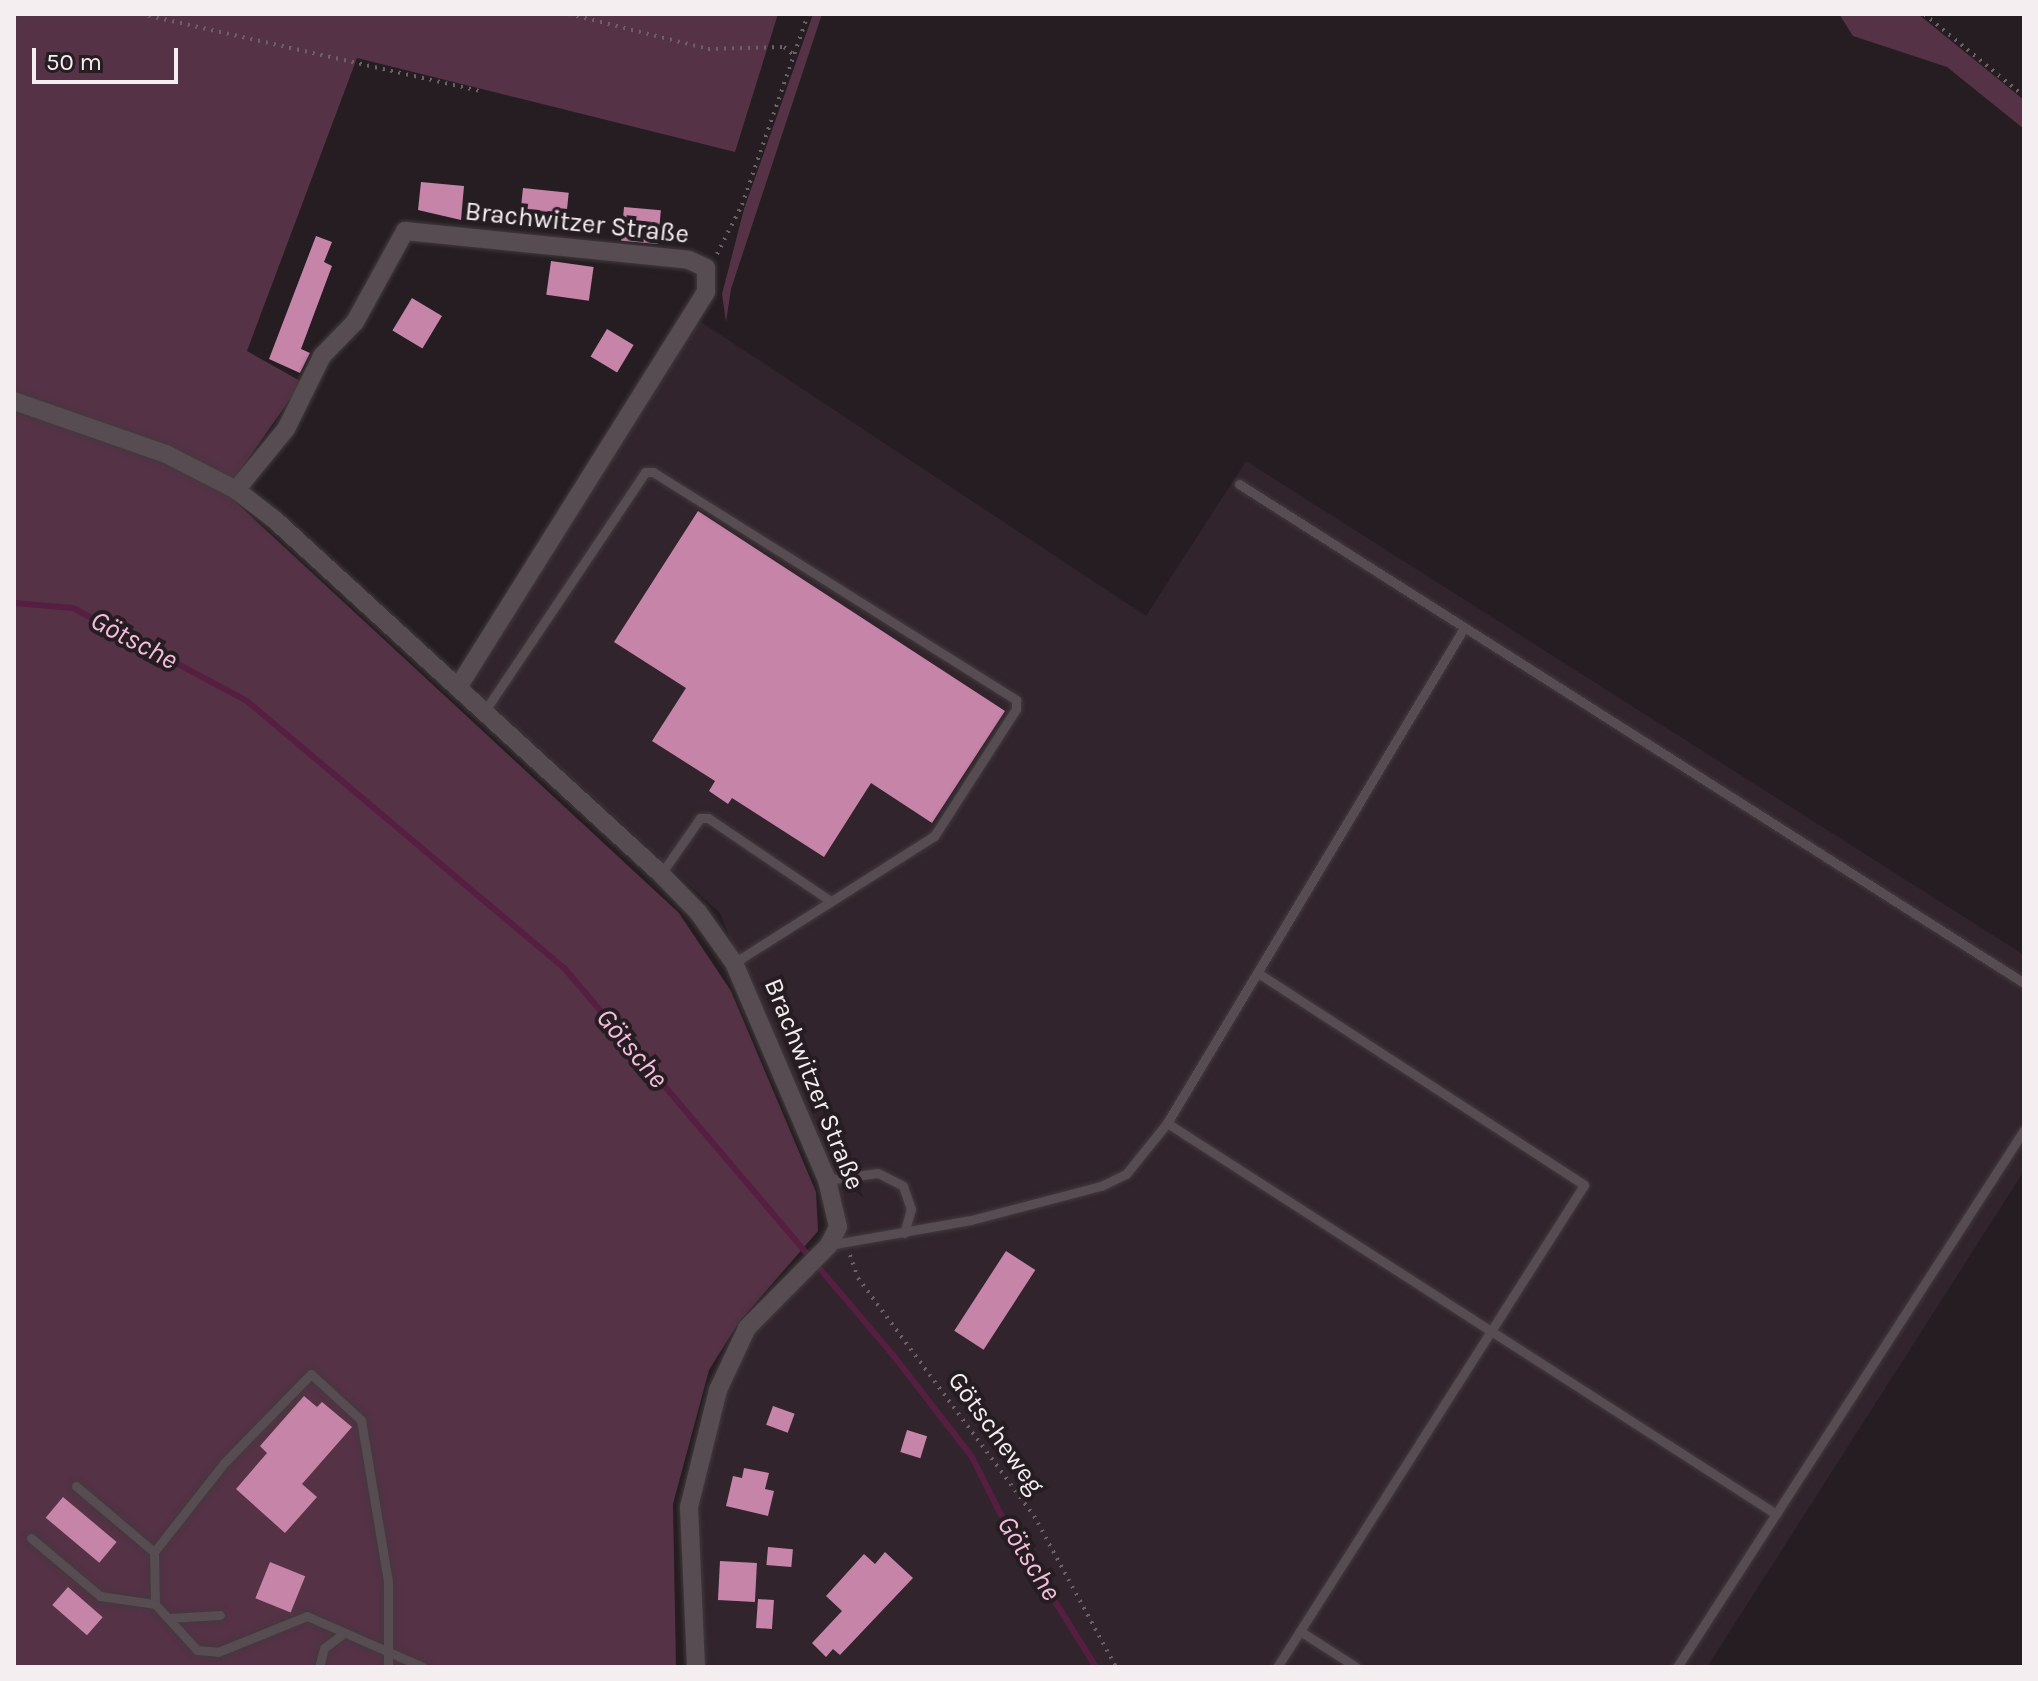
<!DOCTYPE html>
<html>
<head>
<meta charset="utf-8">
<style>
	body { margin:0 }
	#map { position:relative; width:2038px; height:1681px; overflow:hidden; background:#251d21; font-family:Karla,sans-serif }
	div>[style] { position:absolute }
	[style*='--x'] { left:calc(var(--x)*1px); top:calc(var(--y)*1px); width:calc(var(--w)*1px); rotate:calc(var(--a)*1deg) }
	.built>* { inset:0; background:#32242c }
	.green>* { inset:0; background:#553246 }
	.stream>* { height:6px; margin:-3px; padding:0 3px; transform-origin:3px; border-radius:3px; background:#561f42 }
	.building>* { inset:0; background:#c684a9; transform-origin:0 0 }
	.path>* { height:4px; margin-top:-2px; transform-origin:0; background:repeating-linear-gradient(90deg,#6a6266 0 2px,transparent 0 8px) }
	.roads { filter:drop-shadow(0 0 2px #413a3e) drop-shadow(0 0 2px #413a3e) }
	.lane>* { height:9px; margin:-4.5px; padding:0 4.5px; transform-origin:4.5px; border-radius:4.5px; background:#564c51 }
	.street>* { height:18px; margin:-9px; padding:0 9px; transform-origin:9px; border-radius:9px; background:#564c51 }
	span { translate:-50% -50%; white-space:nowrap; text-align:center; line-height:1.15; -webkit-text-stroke:8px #251d21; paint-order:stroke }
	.street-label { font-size:26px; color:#f4eef1 }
	.water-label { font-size:28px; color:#f4bddb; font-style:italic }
	.frame { position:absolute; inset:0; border:16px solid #f4eef1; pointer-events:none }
	.scale { position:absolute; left:32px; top:48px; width:146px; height:36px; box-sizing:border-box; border:4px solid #f4eef1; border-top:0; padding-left:10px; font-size:24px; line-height:28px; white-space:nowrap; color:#f4eef1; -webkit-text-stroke:6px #251d21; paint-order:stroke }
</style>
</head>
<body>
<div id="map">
	<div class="built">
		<i style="clip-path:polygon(695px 318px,1146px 616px,1246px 461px,2024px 955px,2024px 1171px,1707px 1667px,696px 1667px,689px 1507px,747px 1328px,829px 1245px,837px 1205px,720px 913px,483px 697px,470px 678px)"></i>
	</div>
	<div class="green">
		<i style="clip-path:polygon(14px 14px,778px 14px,735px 152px,357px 58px,247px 351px,302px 382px,225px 492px,679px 913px,731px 991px,816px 1192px,818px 1231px,739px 1322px,709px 1370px,673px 1504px,676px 1667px,14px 1667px)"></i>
		<i style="clip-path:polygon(813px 14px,822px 14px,731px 289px,726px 322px,722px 294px,744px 209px)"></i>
		<i style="clip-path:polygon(1839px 14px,1918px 14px,2024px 100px,2024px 129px,1947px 67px,1853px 36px)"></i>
	</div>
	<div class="stream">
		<i style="--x:14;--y:603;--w:59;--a:4.8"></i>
		<i style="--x:73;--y:608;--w:197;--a:28.1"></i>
		<i style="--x:247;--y:701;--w:416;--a:40.1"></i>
		<i style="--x:565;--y:969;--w:507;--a:49.64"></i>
		<i style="--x:893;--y:1355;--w:129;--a:52.2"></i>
		<i style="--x:972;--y:1457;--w:63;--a:63.4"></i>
		<i style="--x:1000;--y:1513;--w:181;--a:58.1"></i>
	</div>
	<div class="building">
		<i style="clip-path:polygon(421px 182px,464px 186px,461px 220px,418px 210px)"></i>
		<i style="left:523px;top:188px;width:46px;height:30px;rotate:6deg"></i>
		<i style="left:624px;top:207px;width:37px;height:34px;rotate:5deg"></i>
		<i style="clip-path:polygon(316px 236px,332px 242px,324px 262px,332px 266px,301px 349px,310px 353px,300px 373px,269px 359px)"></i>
		<i style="left:551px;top:261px;width:43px;height:34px;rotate:8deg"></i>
		<i style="left:412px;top:298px;width:35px;height:38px;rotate:31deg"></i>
		<i style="left:607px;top:329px;width:31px;height:32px;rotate:31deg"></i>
		<i style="clip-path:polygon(698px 511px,1005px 711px,932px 823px,871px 783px,824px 857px,732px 798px,728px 804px,709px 791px,715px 781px,652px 741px,686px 688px,614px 642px)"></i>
		<i style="left:1006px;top:1251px;width:35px;height:95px;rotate:33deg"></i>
		<i style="clip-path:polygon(304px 1396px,317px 1407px,322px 1402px,352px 1427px,302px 1484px,317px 1497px,285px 1533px,236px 1489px,267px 1453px,260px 1446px)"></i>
		<i style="left:773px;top:1406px;width:23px;height:20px;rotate:20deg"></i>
		<i style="left:907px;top:1430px;width:21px;height:23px;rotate:17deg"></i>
		<i style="clip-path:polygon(744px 1468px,769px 1473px,765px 1489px,774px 1491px,768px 1516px,726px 1506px,733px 1476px,742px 1478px)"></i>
		<i style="left:63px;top:1497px;width:70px;height:27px;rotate:40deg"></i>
		<i style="left:768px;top:1547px;width:25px;height:18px;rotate:5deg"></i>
		<i style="clip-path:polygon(885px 1552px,913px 1578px,840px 1655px,833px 1649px,826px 1657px,812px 1643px,842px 1611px,826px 1596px,864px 1554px,875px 1564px)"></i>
		<i style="left:720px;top:1561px;width:37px;height:39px;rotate:3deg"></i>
		<i style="left:270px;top:1562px;width:38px;height:39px;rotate:22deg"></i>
		<i style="left:68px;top:1587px;width:46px;height:24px;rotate:41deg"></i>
		<i style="left:758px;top:1599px;width:16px;height:29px;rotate:4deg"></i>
	</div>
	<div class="path">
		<i style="--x:141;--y:14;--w:347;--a:12.8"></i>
		<i style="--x:569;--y:14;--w:143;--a:14.1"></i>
		<i style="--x:708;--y:49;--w:76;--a:-1.5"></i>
		<i style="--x:784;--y:47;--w:13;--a:39"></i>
		<i style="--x:1924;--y:14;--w:129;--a:39.4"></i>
		<i style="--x:717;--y:254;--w:55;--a:-63"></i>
		<i style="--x:742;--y:205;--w:202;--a:-70.9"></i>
		<i style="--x:850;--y:1255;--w:24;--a:71"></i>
		<i style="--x:858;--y:1278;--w:296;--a:53.5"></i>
		<i style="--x:1034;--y:1516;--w:172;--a:61.5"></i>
	</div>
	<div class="roads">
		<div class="lane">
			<i style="--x:1239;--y:484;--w:930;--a:32.44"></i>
			<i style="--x:484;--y:712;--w:289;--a:-56.1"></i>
			<i style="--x:645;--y:472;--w:8;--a:0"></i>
			<i style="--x:653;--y:472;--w:429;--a:32.1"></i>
			<i style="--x:1016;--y:700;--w:9;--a:90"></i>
			<i style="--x:1016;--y:709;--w:151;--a:122.8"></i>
			<i style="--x:934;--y:836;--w:237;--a:147.6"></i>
			<i style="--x:661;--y:874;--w:68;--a:-55.1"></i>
			<i style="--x:700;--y:818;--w:8;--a:0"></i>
			<i style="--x:708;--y:818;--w:146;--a:34.1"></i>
			<i style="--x:1258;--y:973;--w:389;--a:33"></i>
			<i style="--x:1584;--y:1185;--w:571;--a:122.49"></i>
			<i style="--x:1167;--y:1123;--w:724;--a:32.7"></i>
			<i style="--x:827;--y:1180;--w:51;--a:-7.8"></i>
			<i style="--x:878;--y:1173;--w:28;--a:27"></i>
			<i style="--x:903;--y:1186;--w:24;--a:71"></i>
			<i style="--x:911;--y:1209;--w:25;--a:106"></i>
			<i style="--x:829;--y:1245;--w:144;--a:-10"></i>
			<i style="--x:971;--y:1220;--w:134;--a:-14.7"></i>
			<i style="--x:1101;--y:1186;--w:28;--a:-26"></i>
			<i style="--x:1126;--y:1174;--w:65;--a:-51.2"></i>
			<i style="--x:1167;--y:1123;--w:577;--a:-59.04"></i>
			<i style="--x:76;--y:1486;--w:102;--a:40.2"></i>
			<i style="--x:154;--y:1552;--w:52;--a:88.9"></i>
			<i style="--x:155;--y:1604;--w:62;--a:47.6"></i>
			<i style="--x:197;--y:1650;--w:21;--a:5"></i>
			<i style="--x:218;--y:1652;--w:96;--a:-22"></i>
			<i style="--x:307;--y:1616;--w:127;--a:23.7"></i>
			<i style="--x:31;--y:1538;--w:90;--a:40"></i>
			<i style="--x:100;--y:1596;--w:56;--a:8.3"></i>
			<i style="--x:154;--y:1552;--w:113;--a:-51.8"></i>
			<i style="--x:224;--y:1463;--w:124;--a:-45.7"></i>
			<i style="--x:311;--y:1374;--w:68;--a:42.6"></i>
			<i style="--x:361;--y:1420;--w:164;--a:80.5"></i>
			<i style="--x:388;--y:1582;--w:85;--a:90"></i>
			<i style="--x:168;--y:1618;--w:52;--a:-3.3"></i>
			<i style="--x:1300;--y:1631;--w:67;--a:32.7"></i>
			<i style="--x:319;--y:1667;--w:20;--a:-75"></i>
			<i style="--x:324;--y:1648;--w:21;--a:-37"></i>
			<i style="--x:1677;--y:1667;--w:639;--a:-57.13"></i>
		</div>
		<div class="street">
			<i style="--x:14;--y:401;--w:161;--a:19.2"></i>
			<i style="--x:166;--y:454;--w:79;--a:27.2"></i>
			<i style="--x:236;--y:490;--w:49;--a:37.6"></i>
			<i style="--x:275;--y:520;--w:524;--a:42.52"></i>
			<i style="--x:661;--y:874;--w:53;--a:45.8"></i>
			<i style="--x:698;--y:912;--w:62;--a:54.8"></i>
			<i style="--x:734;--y:963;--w:236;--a:66.8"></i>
			<i style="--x:827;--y:1180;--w:48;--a:76.8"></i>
			<i style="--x:838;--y:1227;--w:20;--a:117"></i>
			<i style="--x:829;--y:1245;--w:117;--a:134.7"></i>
			<i style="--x:747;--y:1328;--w:68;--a:115.1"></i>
			<i style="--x:718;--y:1390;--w:121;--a:103.9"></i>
			<i style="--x:689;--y:1507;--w:160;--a:87.5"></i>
			<i style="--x:236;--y:490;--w:79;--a:-50.7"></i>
			<i style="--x:286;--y:429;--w:81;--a:-63.7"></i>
			<i style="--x:322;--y:356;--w:47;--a:-45.9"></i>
			<i style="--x:355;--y:322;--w:104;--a:-61.2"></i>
			<i style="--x:405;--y:231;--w:285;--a:5.8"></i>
			<i style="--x:689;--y:260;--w:19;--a:25"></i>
			<i style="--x:706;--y:268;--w:24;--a:90"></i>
			<i style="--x:706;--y:292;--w:467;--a:122.1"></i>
		</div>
	</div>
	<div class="street-label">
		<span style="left:577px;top:223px;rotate:6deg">Brachwitzer Straße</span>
		<span style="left:814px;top:1084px;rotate:68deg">Brachwitzer Straße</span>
		<span style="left:996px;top:1433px;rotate:54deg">Götscheweg</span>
	</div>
	<div class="water-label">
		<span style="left:134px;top:640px;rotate:28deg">Götsche</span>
		<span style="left:632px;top:1048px;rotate:50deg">Götsche</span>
		<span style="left:1029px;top:1558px;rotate:58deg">Götsche</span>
	</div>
	<div class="frame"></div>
	<div class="scale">50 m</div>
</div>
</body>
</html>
